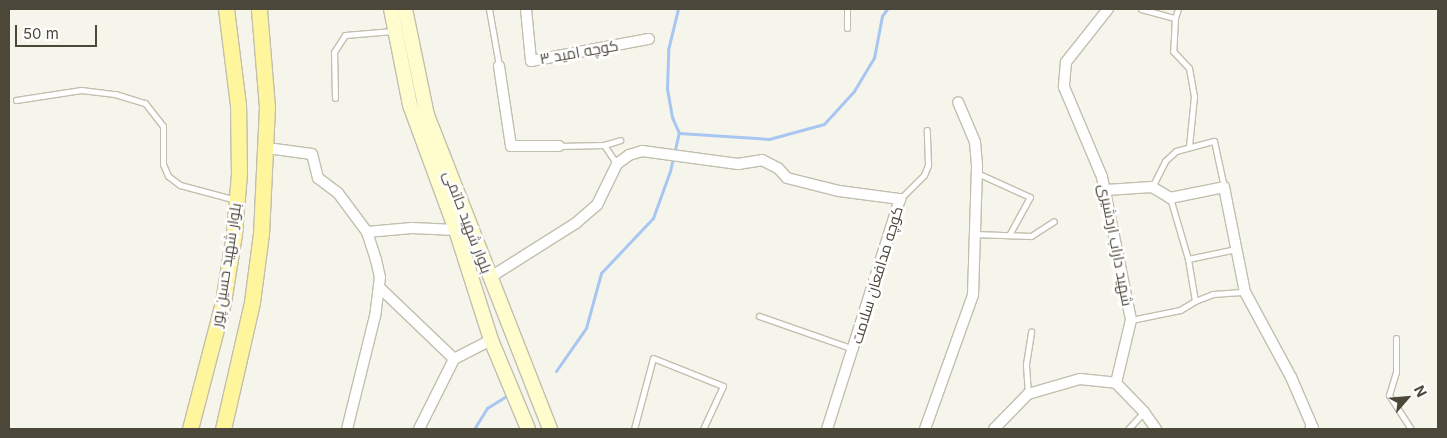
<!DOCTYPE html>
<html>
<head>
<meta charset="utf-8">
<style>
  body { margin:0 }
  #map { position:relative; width:1447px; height:438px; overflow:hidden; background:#f6f5ec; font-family:Inter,Cairo,sans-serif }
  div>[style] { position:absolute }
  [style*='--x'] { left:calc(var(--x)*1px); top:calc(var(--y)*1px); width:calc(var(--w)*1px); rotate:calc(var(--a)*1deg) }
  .stream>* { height:3px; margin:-1.5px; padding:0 1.5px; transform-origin:1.5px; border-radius:1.5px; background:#a8c6f2 }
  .roads { filter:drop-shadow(1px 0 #c2bfae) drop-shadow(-1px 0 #c2bfae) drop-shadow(0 1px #c2bfae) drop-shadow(0 -1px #c2bfae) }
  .lane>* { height:5px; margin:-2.5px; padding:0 2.5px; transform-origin:2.5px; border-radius:2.5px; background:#fff }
  .street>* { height:10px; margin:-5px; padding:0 5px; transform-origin:5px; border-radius:5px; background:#fff }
  .secondary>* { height:14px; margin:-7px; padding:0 7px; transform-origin:7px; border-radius:7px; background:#fffccd }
  .primary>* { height:15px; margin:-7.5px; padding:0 7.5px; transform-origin:7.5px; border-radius:7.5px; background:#fff59c }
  span { translate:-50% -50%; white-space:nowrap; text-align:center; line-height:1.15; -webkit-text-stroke:5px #fff; paint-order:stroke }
  .street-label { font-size:15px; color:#4b4739 }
  .frame { position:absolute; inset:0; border:10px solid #4b4739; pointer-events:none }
  .north { position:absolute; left:1382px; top:373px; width:50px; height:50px; -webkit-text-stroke:4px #fff; paint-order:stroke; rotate:63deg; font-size:14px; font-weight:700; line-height:20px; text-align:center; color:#4b4739 }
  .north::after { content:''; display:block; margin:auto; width:18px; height:22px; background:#4b4739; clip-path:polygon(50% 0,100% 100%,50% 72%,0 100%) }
  .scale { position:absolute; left:15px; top:25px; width:82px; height:22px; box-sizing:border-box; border:2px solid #4b4739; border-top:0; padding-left:6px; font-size:15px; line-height:18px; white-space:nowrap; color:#4b4739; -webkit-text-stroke:4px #fff; paint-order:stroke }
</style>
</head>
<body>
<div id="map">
  <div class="stream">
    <i style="--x:679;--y:133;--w:90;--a:3.8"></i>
    <i style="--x:769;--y:139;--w:57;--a:-15.3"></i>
    <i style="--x:824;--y:124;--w:45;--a:-47.7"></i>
    <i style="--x:854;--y:91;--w:39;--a:-59"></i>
    <i style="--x:874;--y:58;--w:43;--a:-79.2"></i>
    <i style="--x:882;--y:16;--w:9;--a:-54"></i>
    <i style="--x:556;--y:371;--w:52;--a:-55.1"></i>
    <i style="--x:586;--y:328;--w:57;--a:-74.7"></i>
    <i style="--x:601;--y:273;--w:76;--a:-46.6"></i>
    <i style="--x:653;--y:218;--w:50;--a:-70.1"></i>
    <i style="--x:670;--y:171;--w:39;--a:-77"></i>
    <i style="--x:679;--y:133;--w:17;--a:-114"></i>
    <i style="--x:672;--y:117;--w:29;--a:-100"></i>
    <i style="--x:667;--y:88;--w:38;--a:-88"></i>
    <i style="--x:668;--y:50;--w:42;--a:-76.3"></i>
    <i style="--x:474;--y:429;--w:25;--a:-58"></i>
    <i style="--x:487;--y:408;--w:26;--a:-32"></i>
  </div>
  <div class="roads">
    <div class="lane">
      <i style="--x:489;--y:9;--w:58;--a:80"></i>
      <i style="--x:1141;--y:9;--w:35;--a:15"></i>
      <i style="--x:1175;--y:18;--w:9;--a:-72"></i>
      <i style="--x:1175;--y:18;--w:33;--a:93"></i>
      <i style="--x:1173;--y:51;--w:23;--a:47"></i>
      <i style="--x:1189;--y:68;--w:28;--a:80"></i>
      <i style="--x:1194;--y:96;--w:50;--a:95.7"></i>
      <i style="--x:847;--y:28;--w:19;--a:-90"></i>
      <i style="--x:335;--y:98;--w:46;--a:-91.2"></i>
      <i style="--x:334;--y:52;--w:20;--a:-57"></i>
      <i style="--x:345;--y:35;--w:48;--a:-4.8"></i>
      <i style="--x:16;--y:100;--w:66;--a:-8.7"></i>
      <i style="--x:81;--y:90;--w:34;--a:7"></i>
      <i style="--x:115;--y:94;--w:31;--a:17"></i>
      <i style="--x:145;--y:103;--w:29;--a:52"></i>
      <i style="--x:163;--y:126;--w:38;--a:90"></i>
      <i style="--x:163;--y:164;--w:13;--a:67"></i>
      <i style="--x:168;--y:176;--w:15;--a:37"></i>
      <i style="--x:180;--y:185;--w:58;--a:15"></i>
      <i style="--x:604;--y:145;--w:23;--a:56"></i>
      <i style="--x:559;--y:146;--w:45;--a:-1.3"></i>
      <i style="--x:604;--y:145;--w:17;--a:-17"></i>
      <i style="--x:977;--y:173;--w:58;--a:24.4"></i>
      <i style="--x:1030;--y:197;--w:43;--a:118.9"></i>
      <i style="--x:1152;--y:187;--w:29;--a:-63"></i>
      <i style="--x:1165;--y:161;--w:15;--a:-42"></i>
      <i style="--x:1176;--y:151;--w:39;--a:-15"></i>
      <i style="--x:1214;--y:141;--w:47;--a:77.7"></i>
      <i style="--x:900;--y:199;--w:34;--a:-45"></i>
      <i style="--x:924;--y:175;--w:11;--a:-68"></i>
      <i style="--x:928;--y:165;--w:35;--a:-92"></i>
      <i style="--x:974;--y:234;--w:57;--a:2"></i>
      <i style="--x:1031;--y:236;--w:27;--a:-33"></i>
      <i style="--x:1188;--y:259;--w:49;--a:-11.8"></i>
      <i style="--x:1195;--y:301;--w:19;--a:-21"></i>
      <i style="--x:1213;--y:294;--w:32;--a:-4"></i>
      <i style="--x:759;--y:316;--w:101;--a:19.2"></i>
      <i style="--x:1131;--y:320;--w:50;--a:-11.5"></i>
      <i style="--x:1180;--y:310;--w:17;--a:-31"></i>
      <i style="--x:1195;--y:301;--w:43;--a:-99.5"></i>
      <i style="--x:1188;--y:259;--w:64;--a:-106.4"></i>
      <i style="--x:1396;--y:338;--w:34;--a:90"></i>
      <i style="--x:1396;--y:372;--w:24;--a:107"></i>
      <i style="--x:1389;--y:395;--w:40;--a:57.1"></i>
      <i style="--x:1028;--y:394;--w:30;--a:-94"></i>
      <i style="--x:1026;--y:364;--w:33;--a:-81"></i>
      <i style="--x:634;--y:429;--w:73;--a:-75"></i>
      <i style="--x:653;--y:358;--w:75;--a:21.8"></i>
      <i style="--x:723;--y:386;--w:47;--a:114.9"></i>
      <i style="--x:1128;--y:429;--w:23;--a:-47"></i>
    </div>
    <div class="street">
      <i style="--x:526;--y:9;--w:52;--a:84.5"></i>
      <i style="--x:531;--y:61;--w:120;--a:-10.6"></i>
      <i style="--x:1108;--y:9;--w:68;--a:128.4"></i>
      <i style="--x:1066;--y:62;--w:25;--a:95"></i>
      <i style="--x:1064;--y:87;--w:98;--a:67.1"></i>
      <i style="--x:1102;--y:177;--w:146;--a:78.5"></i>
      <i style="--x:1131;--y:320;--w:65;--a:103.4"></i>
      <i style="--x:499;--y:66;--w:81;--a:81.5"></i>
      <i style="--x:511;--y:146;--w:48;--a:0"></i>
      <i style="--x:267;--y:148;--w:45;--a:7.6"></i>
      <i style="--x:312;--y:154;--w:25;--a:76"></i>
      <i style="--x:318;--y:178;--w:25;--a:37"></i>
      <i style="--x:338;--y:193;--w:49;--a:53.4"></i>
      <i style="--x:367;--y:232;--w:29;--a:72"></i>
      <i style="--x:376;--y:260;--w:17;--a:77"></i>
      <i style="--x:380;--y:277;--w:39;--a:97"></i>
      <i style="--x:375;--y:316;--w:116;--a:103.9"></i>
      <i style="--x:1106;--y:190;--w:46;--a:-3.7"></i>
      <i style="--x:1152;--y:187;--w:21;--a:31"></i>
      <i style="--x:1170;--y:198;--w:55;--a:-11.5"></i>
      <i style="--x:1224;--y:187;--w:107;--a:78.7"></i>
      <i style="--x:1245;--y:292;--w:97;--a:61.6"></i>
      <i style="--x:1291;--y:377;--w:56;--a:66.7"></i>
      <i style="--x:1313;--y:428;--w:3;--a:162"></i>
      <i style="--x:367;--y:232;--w:45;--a:-5.1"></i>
      <i style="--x:412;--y:228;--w:44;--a:2.6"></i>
      <i style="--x:489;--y:278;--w:103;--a:-32.3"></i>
      <i style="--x:576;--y:223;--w:28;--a:-41"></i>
      <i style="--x:597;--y:205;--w:46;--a:-64"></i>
      <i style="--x:617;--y:164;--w:15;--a:-37"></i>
      <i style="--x:629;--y:155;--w:14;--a:-17"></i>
      <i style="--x:642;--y:151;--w:97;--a:7.7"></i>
      <i style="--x:738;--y:164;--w:24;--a:-9"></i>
      <i style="--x:762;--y:160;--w:18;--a:27"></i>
      <i style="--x:778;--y:168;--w:13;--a:48"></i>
      <i style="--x:787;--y:178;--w:54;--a:14"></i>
      <i style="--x:839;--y:191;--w:62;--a:7.5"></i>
      <i style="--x:900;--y:199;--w:241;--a:107.6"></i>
      <i style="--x:379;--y:287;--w:104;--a:43.8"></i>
      <i style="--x:419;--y:429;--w:78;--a:-63.4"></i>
      <i style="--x:454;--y:359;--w:42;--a:-27.2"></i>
      <i style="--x:925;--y:429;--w:142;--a:-70.3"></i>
      <i style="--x:973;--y:295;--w:130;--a:-88.2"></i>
      <i style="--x:977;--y:165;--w:23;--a:-95"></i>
      <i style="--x:975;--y:142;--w:43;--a:-113"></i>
      <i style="--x:994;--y:429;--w:49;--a:-45.8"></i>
      <i style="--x:1028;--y:394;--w:54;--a:-16.1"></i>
      <i style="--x:1080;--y:379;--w:36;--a:6"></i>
      <i style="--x:1116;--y:383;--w:40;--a:46"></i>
      <i style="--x:1144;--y:412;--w:21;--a:55"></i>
    </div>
    <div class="secondary">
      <i style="--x:391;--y:9;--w:98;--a:78.8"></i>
      <i style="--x:410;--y:105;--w:133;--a:69.8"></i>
      <i style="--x:456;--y:230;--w:115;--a:72.3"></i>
      <i style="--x:491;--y:340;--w:96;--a:67.4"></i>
      <i style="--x:405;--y:9;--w:108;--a:78.3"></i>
      <i style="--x:427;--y:115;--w:337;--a:68.6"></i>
    </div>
    <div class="primary">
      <i style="--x:190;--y:429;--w:131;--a:-75.4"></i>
      <i style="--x:223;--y:302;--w:69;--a:-80.8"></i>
      <i style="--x:234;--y:234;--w:61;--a:-85.3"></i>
      <i style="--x:239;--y:173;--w:68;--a:-90.8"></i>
      <i style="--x:238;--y:105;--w:97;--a:-97.1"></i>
      <i style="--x:223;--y:429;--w:130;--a:-77.1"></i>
      <i style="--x:252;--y:302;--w:69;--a:-82.5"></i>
      <i style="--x:261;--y:234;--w:127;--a:-87.3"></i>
      <i style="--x:267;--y:107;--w:98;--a:-94.7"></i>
    </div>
  </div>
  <div class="street-label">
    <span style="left:579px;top:52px;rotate:-10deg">کوچه امید ۳</span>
    <span style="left:468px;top:222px;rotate:69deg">بلوار شهید حاتمی</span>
    <span style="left:1116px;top:245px;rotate:79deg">شهید داراب اردشیری</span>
    <span style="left:226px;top:265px;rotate:-81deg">بلوار شهيد حسین پور</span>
    <span style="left:877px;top:275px;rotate:-73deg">کوچه مدافعان سلامت</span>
  </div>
  <div class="frame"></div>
  <div class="north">N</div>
  <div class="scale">50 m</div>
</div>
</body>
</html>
